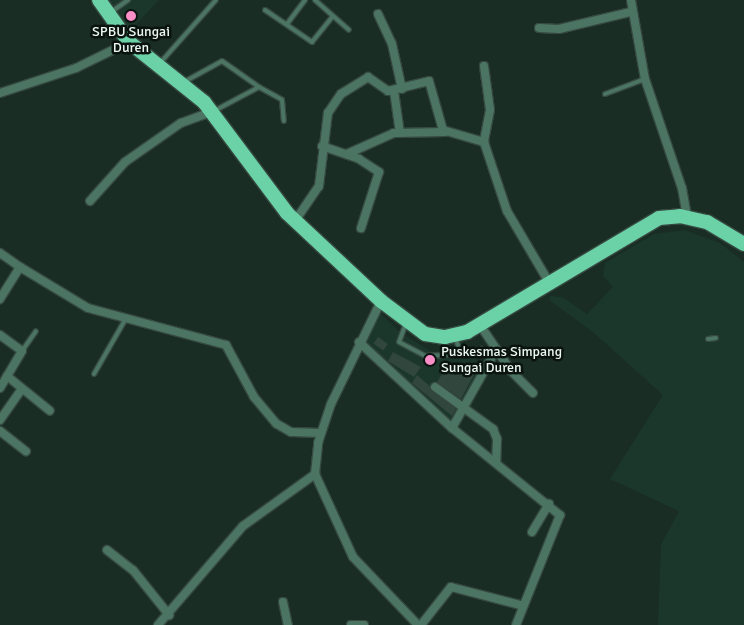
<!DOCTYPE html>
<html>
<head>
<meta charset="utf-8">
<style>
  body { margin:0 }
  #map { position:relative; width:744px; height:625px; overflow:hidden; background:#192d24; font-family:Signika,sans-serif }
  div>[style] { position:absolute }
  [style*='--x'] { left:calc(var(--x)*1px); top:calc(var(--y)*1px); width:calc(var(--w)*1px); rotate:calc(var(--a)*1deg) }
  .built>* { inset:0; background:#1b372b }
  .building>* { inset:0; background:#31463c; transform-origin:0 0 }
  .roads { filter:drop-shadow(1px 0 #364941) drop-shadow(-1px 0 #364941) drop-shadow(0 1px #364941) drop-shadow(0 -1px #364941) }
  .service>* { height:4px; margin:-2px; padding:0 2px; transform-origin:2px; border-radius:2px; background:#4b7562 }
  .minor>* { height:8px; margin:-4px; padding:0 4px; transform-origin:4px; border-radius:4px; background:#4b7562 }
  .trunk>* { height:14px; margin:-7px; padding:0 7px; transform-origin:7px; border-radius:7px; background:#6bd2a8 }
  .dots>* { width:14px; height:14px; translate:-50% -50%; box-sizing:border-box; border:2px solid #0a130f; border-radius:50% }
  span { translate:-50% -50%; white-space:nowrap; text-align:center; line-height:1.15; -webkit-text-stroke:5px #0a130f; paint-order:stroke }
  .poi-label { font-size:14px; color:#ebf8f1 }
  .left { translate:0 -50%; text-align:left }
</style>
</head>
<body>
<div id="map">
  <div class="built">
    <i style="clip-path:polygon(106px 0,159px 0,130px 31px)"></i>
    <i style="clip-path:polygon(685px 230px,720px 243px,744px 262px,744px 625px,658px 625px,661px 545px,679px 511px,610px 479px,663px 395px,593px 332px,549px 300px,550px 296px,562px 297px,587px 314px,613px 287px,603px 276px,605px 263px,654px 234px)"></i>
    <i style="clip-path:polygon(378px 311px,401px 333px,432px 352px,467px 349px,483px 368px,452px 425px,368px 345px,365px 340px)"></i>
  </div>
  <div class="building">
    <i style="left:378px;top:337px;width:12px;height:8px;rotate:35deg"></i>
    <i style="clip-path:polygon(481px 345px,490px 350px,484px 359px,477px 356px)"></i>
    <i style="clip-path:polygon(393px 352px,421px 367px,414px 377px,388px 361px)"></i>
    <i style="clip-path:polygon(449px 363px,461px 371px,472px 365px,477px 369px,461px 399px,437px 382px)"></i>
    <i style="clip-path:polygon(417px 375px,456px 409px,452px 416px,412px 383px)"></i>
  </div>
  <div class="roads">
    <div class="service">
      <i style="--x:315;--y:0;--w:45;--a:41.4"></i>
      <i style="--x:265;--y:10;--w:57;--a:34.2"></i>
      <i style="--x:312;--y:42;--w:33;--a:-51"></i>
      <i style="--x:111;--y:12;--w:21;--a:-35"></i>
      <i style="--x:287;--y:24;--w:30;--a:-53"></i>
      <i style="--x:160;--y:63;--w:84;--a:-48.4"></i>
      <i style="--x:184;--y:82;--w:43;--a:-28.9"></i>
      <i style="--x:222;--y:61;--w:45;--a:35.1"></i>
      <i style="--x:259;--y:87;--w:51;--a:151.9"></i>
      <i style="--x:259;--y:87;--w:26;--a:29"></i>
      <i style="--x:282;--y:100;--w:21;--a:85"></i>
      <i style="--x:605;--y:94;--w:43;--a:-20.6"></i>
      <i style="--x:406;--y:323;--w:20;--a:110"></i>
      <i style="--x:399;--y:342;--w:30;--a:28"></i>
      <i style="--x:425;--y:356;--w:35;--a:-3"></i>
      <i style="--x:460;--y:354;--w:16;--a:-104"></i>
      <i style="--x:708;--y:339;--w:8;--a:-7"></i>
      <i style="--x:22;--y:351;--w:24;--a:-55"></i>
      <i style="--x:94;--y:374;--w:62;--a:-60.1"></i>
    </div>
    <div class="minor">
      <i style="--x:631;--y:0;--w:80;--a:80"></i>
      <i style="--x:645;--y:79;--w:115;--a:71.3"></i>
      <i style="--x:682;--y:188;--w:29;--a:80"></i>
      <i style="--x:378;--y:14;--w:33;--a:65"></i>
      <i style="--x:392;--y:44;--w:46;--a:77.5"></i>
      <i style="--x:539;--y:28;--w:20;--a:3"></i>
      <i style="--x:559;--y:29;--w:74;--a:-13.3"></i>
      <i style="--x:484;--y:66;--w:44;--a:82.2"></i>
      <i style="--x:490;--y:110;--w:33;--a:101"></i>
      <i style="--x:394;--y:91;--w:42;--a:81.9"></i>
      <i style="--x:0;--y:93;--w:80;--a:-18.2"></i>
      <i style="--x:76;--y:68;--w:59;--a:-26.1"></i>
      <i style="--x:322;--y:146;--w:39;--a:19"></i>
      <i style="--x:359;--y:159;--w:24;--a:33"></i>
      <i style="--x:379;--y:172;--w:59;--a:107.8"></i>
      <i style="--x:347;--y:154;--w:51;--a:-24.1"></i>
      <i style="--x:394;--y:133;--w:51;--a:-1.1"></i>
      <i style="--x:90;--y:201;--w:52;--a:-48.1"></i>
      <i style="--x:125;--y:162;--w:68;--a:-34.9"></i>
      <i style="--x:181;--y:123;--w:32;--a:-20"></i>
      <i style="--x:295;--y:221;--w:42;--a:-55.6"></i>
      <i style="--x:319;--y:186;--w:74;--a:-83"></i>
      <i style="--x:328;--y:113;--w:23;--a:-56"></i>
      <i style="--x:341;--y:94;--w:32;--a:-32"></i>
      <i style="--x:368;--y:77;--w:24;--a:35"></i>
      <i style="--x:388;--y:91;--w:42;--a:-13.7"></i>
      <i style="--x:429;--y:81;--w:51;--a:74.1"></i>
      <i style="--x:443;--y:130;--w:43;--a:16.3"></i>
      <i style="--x:484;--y:142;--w:73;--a:71.6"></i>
      <i style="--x:507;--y:211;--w:85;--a:59.5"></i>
      <i style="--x:0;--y:253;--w:24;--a:35"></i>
      <i style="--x:20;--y:267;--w:38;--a:122"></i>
      <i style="--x:20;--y:267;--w:79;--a:31.1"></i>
      <i style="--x:88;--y:308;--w:143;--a:15"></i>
      <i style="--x:226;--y:345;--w:59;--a:61.7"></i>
      <i style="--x:254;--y:397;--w:35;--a:50"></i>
      <i style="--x:277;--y:424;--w:16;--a:30"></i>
      <i style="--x:291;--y:432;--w:30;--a:2"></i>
      <i style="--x:480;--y:325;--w:55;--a:56"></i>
      <i style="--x:511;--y:371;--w:31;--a:45"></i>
      <i style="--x:0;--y:335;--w:27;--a:36"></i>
      <i style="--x:22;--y:351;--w:43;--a:120.7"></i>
      <i style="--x:359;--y:342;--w:127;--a:42.8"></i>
      <i style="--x:452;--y:428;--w:139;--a:38.9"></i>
      <i style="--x:560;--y:515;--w:118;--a:111.8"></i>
      <i style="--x:7;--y:376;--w:55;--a:39.1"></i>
      <i style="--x:435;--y:387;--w:72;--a:35.9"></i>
      <i style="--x:493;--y:429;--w:11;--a:68"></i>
      <i style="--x:497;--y:439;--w:24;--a:92"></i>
      <i style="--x:0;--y:420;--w:37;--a:-55"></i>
      <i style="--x:452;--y:428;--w:90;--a:-60.6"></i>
      <i style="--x:0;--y:431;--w:33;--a:38"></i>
      <i style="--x:315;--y:474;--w:91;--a:65.4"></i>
      <i style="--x:353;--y:557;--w:94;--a:46.3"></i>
      <i style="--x:532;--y:532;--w:33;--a:-59"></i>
      <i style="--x:107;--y:550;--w:33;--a:38"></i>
      <i style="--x:133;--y:570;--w:58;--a:51.3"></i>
      <i style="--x:283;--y:602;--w:24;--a:78"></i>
      <i style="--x:158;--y:625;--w:130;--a:-49.4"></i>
      <i style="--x:243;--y:526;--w:89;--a:-35.8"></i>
      <i style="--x:315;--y:474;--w:31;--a:-84"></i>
      <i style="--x:318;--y:443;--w:41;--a:-71.6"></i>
      <i style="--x:331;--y:404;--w:114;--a:-64.1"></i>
      <i style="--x:351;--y:625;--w:13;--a:0"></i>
      <i style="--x:421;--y:625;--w:48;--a:-51.7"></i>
      <i style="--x:451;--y:587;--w:71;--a:14.6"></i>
    </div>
    <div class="trunk">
      <i style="--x:99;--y:0;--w:52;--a:54.5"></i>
      <i style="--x:129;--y:42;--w:96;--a:38.7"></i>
      <i style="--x:204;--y:102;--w:139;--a:53.2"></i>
      <i style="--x:287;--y:213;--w:129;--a:43.1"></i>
      <i style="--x:381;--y:301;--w:55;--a:36.9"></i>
      <i style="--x:425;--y:334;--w:20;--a:9"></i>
      <i style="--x:445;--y:337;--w:23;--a:-13"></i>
      <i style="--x:467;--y:332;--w:223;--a:-30.7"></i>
      <i style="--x:659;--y:218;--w:21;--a:-5"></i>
      <i style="--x:680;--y:216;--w:28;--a:13"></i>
      <i style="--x:707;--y:222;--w:43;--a:30.7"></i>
    </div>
  </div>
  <div class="dots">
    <i style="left:131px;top:16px;background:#fa8fc8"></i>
    <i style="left:430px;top:360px;background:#fa8fc8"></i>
  </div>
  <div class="poi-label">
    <span style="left:131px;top:40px">SPBU Sungai<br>Duren</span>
    <span class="left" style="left:441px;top:360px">Puskesmas Simpang<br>Sungai Duren</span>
  </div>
</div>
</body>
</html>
